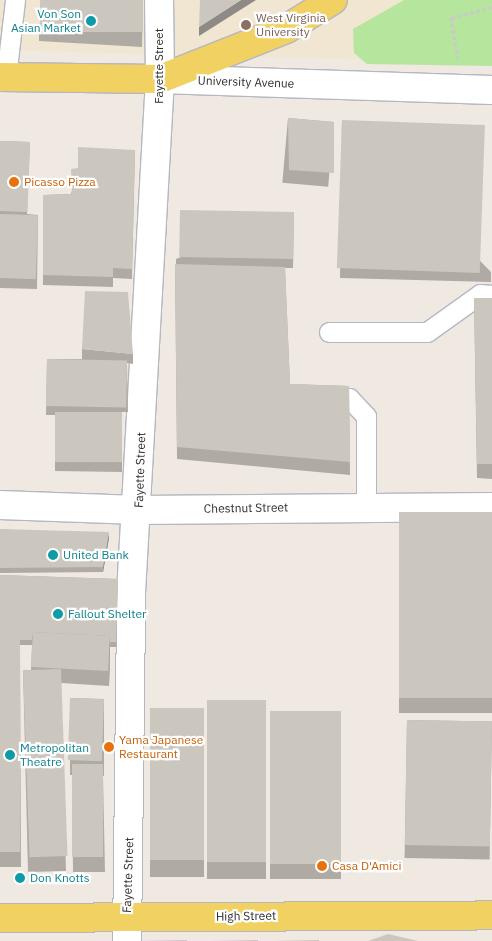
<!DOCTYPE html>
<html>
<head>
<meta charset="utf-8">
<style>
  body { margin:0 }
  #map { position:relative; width:492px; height:941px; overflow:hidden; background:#efe9e1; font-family:"IBM Plex Sans",sans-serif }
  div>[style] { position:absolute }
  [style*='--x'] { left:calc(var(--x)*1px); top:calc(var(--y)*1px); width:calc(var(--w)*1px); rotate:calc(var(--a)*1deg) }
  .education>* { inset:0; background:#f0e6d1 }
  .green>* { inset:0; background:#b6e59e }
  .path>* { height:3px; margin-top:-1.5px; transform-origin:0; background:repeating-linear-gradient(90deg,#c9c9c9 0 4px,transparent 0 6.5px) }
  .roads { filter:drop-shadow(1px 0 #b4b7c1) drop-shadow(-1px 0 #b4b7c1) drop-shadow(0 1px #b4b7c1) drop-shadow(0 -1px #b4b7c1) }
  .service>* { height:19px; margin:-9.5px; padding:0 9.5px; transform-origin:9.5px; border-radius:9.5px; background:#fff }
  .minor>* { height:28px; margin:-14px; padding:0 14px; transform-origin:14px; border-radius:14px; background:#fff }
  .tertiary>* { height:28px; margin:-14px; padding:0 14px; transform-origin:14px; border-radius:14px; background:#fff }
  .primary>* { height:28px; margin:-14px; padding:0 14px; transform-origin:14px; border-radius:14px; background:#f2d163 }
  .wall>* { inset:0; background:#afaba4; transform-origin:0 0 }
  .shaded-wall>* { inset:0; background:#8e8b86 }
  .building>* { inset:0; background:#cbc7bf; transform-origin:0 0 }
  .dots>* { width:14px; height:14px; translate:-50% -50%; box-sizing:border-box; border:2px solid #fff; border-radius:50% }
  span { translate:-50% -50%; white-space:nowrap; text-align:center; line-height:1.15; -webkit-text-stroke:4.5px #fff; paint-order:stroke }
  .culture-label { font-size:12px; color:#0d838f }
  .right { translate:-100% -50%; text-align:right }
  .left { translate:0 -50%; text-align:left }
  .education-label { font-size:12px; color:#785e54 }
  .street-label { font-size:12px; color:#2e2e2e }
  .food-label { font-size:12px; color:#c56008 }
</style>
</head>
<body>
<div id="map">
  <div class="education">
    <i style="clip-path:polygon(0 0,492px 0,492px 63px,0 50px)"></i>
  </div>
  <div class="green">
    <i style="clip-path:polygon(404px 0,492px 0,492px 66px,367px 64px,354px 53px,353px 29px)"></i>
  </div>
  <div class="path">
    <i style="--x:458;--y:59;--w:42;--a:-99.7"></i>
    <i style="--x:451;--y:18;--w:42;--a:-15"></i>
  </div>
  <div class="roads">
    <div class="service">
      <i style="--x:6;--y:77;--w:78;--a:-83.3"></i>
      <i style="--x:329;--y:332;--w:98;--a:0"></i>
      <i style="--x:427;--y:332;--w:65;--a:-35.6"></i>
      <i style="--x:480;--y:294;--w:12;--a:5"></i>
      <i style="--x:325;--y:398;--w:24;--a:0"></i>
      <i style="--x:349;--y:398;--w:25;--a:47"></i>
      <i style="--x:366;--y:416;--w:91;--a:90"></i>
    </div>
    <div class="minor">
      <i style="--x:0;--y:505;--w:138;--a:2.1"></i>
      <i style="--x:138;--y:510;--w:354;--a:-0.5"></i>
      <i style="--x:127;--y:941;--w:348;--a:-89.3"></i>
      <i style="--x:131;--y:593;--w:515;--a:-86.77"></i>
      <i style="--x:160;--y:79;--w:79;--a:-90.7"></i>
    </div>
    <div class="tertiary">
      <i style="--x:160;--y:79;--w:332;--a:1.9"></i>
    </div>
    <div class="primary">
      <i style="--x:0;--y:77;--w:160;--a:0.7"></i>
      <i style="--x:160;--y:79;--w:136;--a:-21.6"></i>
      <i style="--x:286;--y:29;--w:55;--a:-31.7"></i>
      <i style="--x:0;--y:918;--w:492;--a:-0.3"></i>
    </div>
  </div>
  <div class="wall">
    <i style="clip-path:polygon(143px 0,142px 47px,39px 41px,39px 32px)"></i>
    <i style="left:288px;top:118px;width:46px;height:65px;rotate:5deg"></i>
    <i style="clip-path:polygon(342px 120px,491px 272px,491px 282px,340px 278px)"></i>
    <i style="clip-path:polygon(0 141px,30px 142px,27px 214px,38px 215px,37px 289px,0 288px)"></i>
    <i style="clip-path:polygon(135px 150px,132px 279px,113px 278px,113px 287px,43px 285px,43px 195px,71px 194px,78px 168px)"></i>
    <i style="clip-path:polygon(294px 212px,293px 268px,285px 268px,290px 384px,349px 386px,350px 475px,177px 459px,175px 264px,176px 264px,176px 259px)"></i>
    <i style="clip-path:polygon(474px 298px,492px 298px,492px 479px,477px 478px)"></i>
    <i style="clip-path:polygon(82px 349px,133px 354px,133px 364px,127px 363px,128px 412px,122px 412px,122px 472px,55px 471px,55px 415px,46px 415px,47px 359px,82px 359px)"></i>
    <i style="left:399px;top:512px;width:93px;height:201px"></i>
    <i style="clip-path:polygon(0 529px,109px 538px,103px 572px,0 573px)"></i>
    <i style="clip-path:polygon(0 575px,118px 579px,116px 647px,110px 647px,109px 686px,61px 683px,66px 871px,28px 872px,23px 670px,31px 670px,32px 645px,20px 645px,21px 867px,0 867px)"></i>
    <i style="clip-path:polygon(70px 698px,104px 699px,104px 776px,103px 776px,105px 872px,73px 872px,72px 775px,70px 775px)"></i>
    <i style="left:207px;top:700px;width:59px;height:179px"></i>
    <i style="left:150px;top:708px;width:54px;height:169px"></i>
    <i style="left:270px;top:711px;width:71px;height:168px"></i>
    <i style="left:407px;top:720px;width:85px;height:138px;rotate:1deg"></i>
  </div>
  <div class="shaded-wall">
    <i style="clip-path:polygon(241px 0,256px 0,199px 36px,199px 27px)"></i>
    <i style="clip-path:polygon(109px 532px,109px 538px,103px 572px,103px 567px)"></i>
    <i style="clip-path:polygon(110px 636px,110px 651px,109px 686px,109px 671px)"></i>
  </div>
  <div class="building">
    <i style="left:40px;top:0;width:103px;height:32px"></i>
    <i style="clip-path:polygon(200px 0,241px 0,199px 27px)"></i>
    <i style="clip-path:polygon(288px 118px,334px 122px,334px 173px,289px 170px)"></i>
    <i style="left:342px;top:120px;width:143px;height:148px;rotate:2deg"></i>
    <i style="left:0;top:141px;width:30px;height:70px;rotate:2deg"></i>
    <i style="clip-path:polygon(78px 147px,135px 150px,132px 269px,113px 268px,113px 277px,43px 275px,43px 195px,72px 194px,71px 169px,78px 168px)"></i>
    <i style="left:294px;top:212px;width:47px;height:114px;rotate:91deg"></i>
    <i style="left:0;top:214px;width:38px;height:64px;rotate:2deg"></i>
    <i style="clip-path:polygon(175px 264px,285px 267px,290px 384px,349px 386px,350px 462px,177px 447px)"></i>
    <i style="clip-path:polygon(85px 291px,128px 292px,133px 354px,82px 349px)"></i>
    <i style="clip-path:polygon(474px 298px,492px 298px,492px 464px,477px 464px)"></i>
    <i style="left:47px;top:359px;width:80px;height:47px;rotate:1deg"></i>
    <i style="left:55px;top:412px;width:67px;height:50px"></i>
    <i style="left:399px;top:512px;width:93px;height:186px"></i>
    <i style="clip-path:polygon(0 529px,109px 532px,103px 567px,0 568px)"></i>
    <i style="clip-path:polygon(0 575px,118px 579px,116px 642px,110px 642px,110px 636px,33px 632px,32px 640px,20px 640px,20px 629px,0 629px)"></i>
    <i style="left:0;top:629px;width:20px;height:223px"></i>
    <i style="left:33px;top:632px;width:77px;height:35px;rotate:3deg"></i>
    <i style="left:61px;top:669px;width:187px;height:38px;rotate:88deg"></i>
    <i style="left:70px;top:698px;width:34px;height:62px;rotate:2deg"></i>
    <i style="left:207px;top:700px;width:59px;height:162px"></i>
    <i style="left:150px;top:708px;width:54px;height:152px"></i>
    <i style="left:270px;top:711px;width:71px;height:153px"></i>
    <i style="left:407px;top:720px;width:85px;height:125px;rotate:1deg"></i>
    <i style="left:72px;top:764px;width:31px;height:93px"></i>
    <i style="clip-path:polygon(388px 934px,418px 941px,368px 941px)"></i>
    <i style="clip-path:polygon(187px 940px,187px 941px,139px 941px)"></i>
    <i style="clip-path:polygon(258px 940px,258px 941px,212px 941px)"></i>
    <i style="clip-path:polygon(319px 940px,319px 941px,273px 941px)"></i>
  </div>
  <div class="dots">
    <i style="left:91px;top:21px;background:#0f9aa8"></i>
    <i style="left:246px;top:25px;background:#8d6e63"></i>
    <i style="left:14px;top:182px;background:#e8710a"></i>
    <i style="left:53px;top:555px;background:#0f9aa8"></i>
    <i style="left:58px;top:614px;background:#0f9aa8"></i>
    <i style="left:109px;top:747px;background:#e8710a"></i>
    <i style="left:10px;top:755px;background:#0f9aa8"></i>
    <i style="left:322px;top:866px;background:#e8710a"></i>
    <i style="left:20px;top:878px;background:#0f9aa8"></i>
  </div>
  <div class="culture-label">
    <span class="right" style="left:81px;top:21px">Von Son<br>Asian Market</span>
    <span class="left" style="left:63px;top:555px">United Bank</span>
    <span class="left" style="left:68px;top:614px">Fallout Shelter</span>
    <span class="left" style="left:20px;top:755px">Metropolitan<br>Theatre</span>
    <span class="left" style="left:30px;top:878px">Don Knotts</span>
  </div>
  <div class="education-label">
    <span class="left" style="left:256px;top:25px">West Virginia<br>University</span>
  </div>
  <div class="street-label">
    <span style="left:159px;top:66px;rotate:-90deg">Fayette Street</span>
    <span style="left:246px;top:82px;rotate:2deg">University Avenue</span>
    <span style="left:140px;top:470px;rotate:-88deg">Fayette Street</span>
    <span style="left:246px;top:508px;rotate:-1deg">Chestnut Street</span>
    <span style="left:128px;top:875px;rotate:-88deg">Fayette Street</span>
    <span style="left:246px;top:916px;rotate:-1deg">High Street</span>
  </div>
  <div class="food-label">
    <span class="left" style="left:24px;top:182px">Picasso Pizza</span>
    <span class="left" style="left:119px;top:747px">Yama Japanese<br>Restaurant</span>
    <span class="left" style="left:332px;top:866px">Casa D'Amici</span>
  </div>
</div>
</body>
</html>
